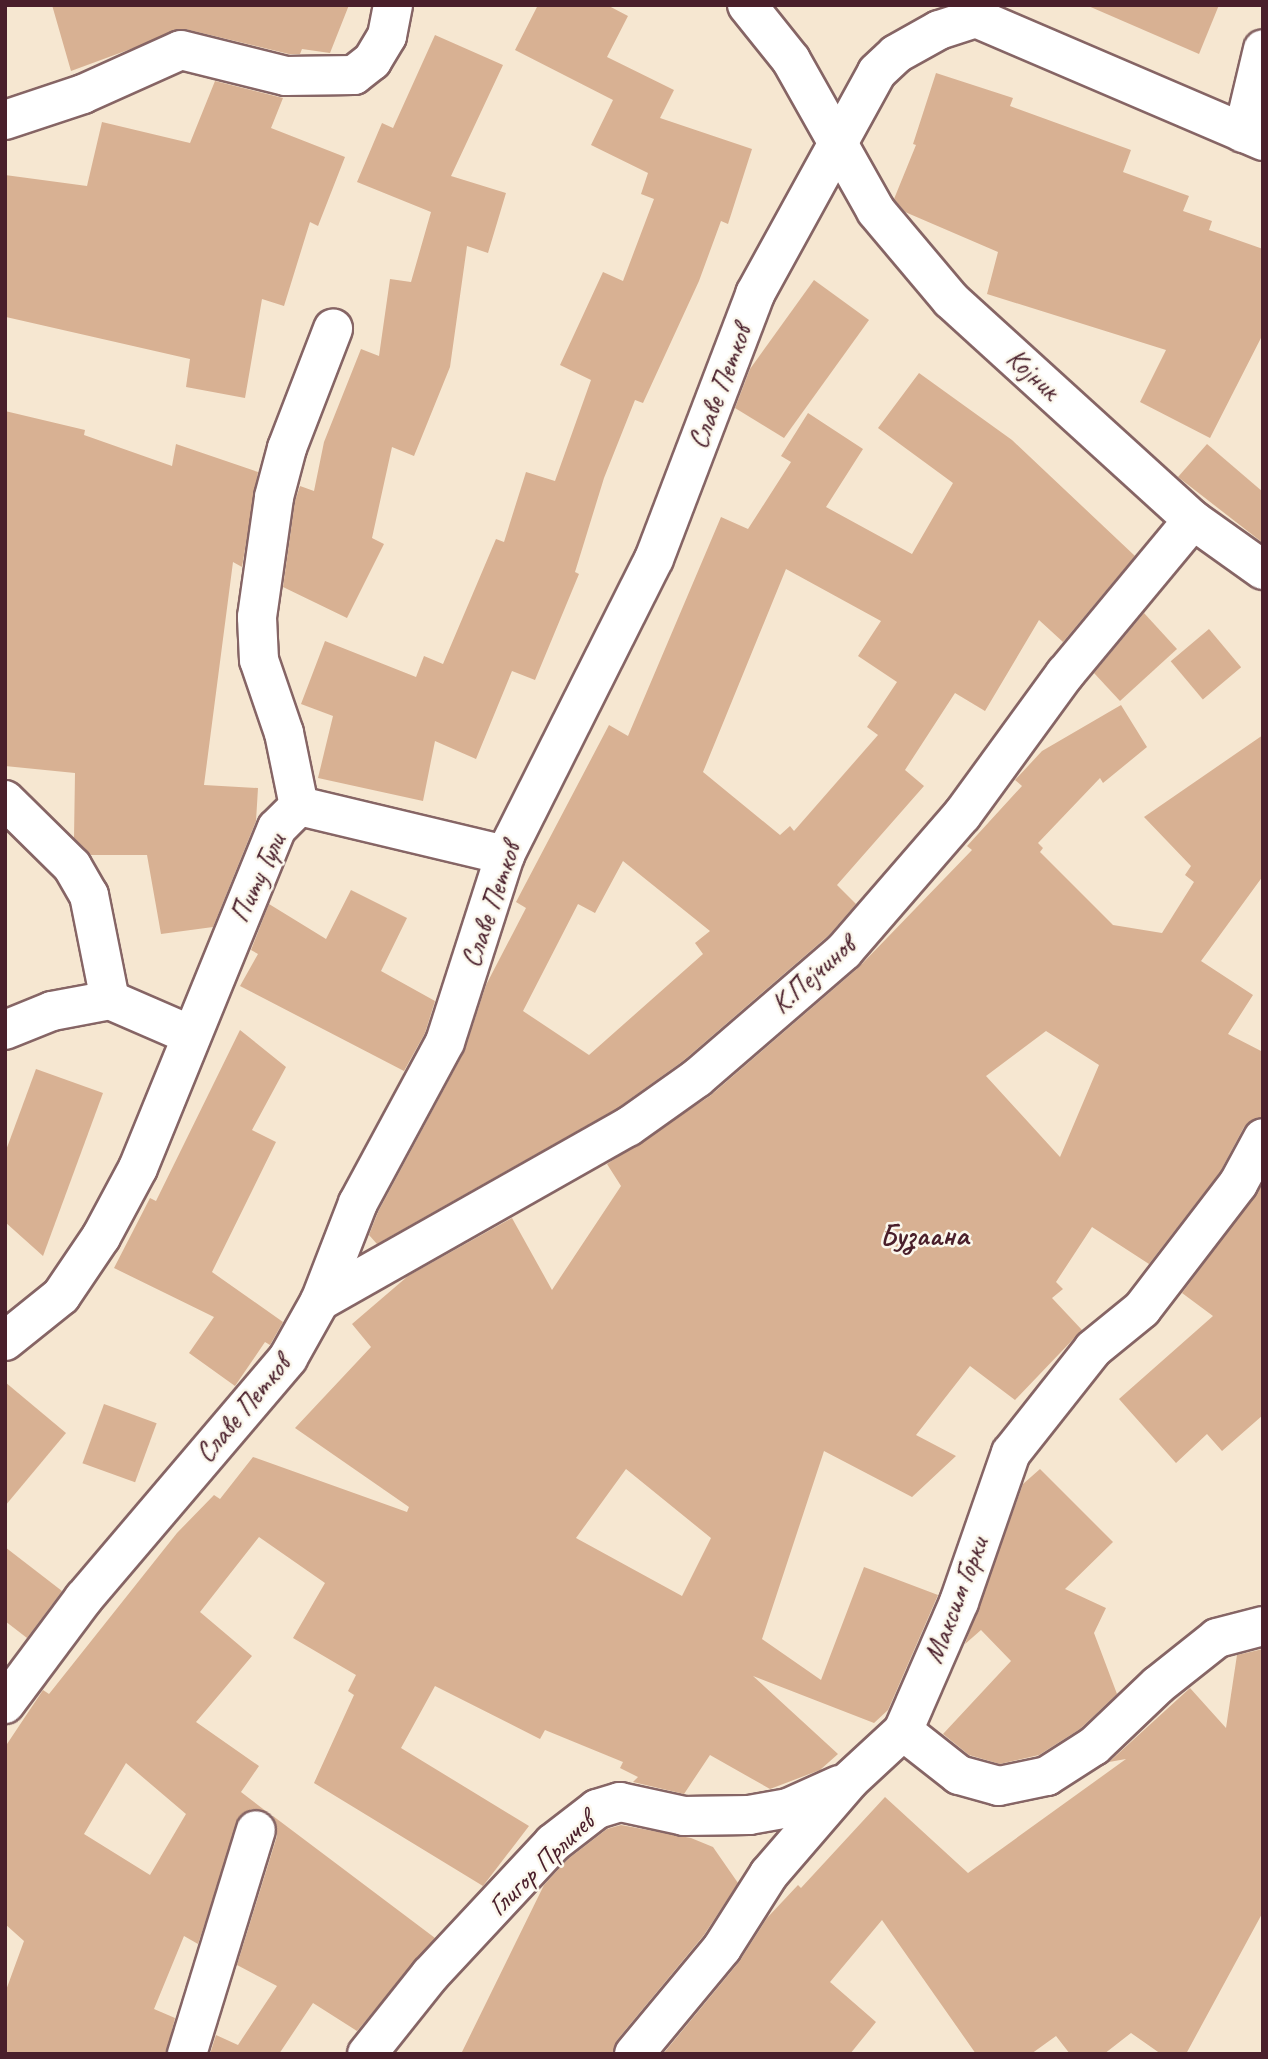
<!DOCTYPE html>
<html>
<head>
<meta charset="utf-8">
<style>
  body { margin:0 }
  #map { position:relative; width:1268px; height:2059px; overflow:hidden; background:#f6e7d1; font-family:Caveat,sans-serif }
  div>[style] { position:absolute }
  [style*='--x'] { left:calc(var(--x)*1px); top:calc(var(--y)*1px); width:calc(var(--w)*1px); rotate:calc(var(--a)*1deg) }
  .building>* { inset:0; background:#d8b193; transform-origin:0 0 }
  .roads { filter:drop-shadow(2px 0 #866565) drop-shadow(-2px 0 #866565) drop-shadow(0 2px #866565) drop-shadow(0 -2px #866565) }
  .minor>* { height:38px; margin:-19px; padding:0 19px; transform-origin:19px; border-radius:19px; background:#fff }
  span { translate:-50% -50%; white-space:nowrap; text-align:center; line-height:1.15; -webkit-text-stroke:5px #fbf7ec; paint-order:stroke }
  .street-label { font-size:28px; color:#4a1f2b }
  .neighbourhood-label { font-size:30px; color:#4a1f2b; font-weight:700 }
  .frame { position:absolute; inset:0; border:7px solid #4a1f2b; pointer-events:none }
</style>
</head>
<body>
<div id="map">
  <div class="building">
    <i style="clip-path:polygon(52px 5px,349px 5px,330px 53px,302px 49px,300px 54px,289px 54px,185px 29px,71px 71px)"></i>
    <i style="clip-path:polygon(538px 5px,607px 5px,628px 16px,607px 57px,674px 90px,660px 118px,752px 149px,728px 224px,721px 221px,699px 281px,643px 403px,635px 400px,604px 478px,575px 572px,579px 574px,535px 680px,512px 671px,476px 759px,435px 741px,423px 801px,318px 778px,333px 716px,301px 704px,325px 641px,416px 677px,424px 656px,443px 664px,496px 539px,504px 542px,526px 472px,555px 481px,591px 380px,560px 365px,603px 272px,623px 281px,654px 199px,641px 194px,648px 173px,591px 145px,613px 100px,515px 50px)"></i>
    <i style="clip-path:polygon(1086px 5px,1219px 5px,1199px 54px)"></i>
    <i style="clip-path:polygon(435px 35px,503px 65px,451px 176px,506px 193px,488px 253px,467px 246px,450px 367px,414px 456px,392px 447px,372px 538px,384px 544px,347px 618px,283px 587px,295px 501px,300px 486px,314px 491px,324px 442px,361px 349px,379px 356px,390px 279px,411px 282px,431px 212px,357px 182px,382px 123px,393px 128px)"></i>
    <i style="clip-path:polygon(936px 73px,1013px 98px,1010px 106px,1131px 150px,1123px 172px,1189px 196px,1183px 211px,1212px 221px,1209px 230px,1263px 249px,1263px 334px,1210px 438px,1140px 402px,1166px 350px,987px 294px,998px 252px,905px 212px,894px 199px,916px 145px,913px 144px)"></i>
    <i style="clip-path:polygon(215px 81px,283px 98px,271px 128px,345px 157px,318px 226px,310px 222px,284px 306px,262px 299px,245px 398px,186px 387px,190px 359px,6px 317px,5px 175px,87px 186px,102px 122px,190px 143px)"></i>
    <i style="clip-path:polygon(814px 280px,869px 320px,784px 438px,735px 408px,750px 369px)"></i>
    <i style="clip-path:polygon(evenodd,919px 373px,1012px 440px,1135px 556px,1063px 642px,1039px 620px,985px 711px,955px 693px,905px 770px,924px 786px,837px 885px,856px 904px,829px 935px,683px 1061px,616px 1109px,377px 1244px,369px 1235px,378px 1212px,464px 1052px,486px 985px,526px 908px,516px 902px,609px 725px,628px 736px,721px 517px,748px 529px,791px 462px,781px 456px,808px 413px,863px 449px,826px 507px,912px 554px,953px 483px,878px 428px,919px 373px,786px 569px,881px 621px,858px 656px,897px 682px,867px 727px,878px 735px,794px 831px,790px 826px,780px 835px,703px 772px,786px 569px,919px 373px,623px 861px,710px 931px,695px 943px,703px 954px,589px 1055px,523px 1011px,578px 904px,595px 913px,623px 861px)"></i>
    <i style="clip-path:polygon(5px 411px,85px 430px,84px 435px,172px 466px,176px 444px,258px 472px,242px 567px,233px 562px,204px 785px,258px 788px,256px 821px,213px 927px,161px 934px,147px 855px,91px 855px,74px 838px,75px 773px,5px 766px)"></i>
    <i style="clip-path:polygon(1207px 444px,1263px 492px,1263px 543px,1178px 477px)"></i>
    <i style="clip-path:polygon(1144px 613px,1177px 649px,1120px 701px,1094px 673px)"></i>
    <i style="left:1209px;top:629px;width:50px;height:50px;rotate:50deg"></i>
    <i style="clip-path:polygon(evenodd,1121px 705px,1147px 747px,1103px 783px,1100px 778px,1038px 843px,1043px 848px,1040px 852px,1113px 925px,1162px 933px,1194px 882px,1185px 875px,1191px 866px,1144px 817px,1263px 735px,1263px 876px,1201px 961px,1253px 995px,1228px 1034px,1263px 1052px,1263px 1116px,1244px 1127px,1220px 1172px,1149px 1264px,1092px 1227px,1056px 1282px,1063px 1289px,1052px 1298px,1082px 1330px,1015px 1400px,970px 1366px,916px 1435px,956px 1456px,912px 1497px,824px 1451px,762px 1639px,821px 1680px,864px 1567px,938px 1595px,888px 1710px,874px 1723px,753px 1676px,838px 1754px,820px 1770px,770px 1789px,710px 1755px,684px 1794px,633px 1782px,638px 1777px,620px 1768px,623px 1762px,545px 1730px,540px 1739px,435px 1686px,401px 1748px,529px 1826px,483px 1886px,314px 1783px,354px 1695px,348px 1691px,356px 1675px,293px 1638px,325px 1583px,259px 1537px,200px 1612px,252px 1656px,196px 1722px,259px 1766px,241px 1792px,267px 1812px,252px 1809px,241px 1815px,198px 1944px,184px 1936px,154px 2009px,175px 2018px,166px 2054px,5px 2054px,5px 1993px,24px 1941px,5px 1924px,5px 1747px,43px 1690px,49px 1694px,177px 1533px,214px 1495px,220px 1499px,253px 1457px,407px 1512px,409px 1507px,295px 1428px,371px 1347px,352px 1324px,408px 1276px,512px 1218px,552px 1290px,621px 1186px,607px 1164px,710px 1096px,858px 968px,972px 850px,967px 846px,1022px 786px,1015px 780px,1042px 751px,1121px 705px,1046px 1031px,1099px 1065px,1060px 1157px,986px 1076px,1046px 1031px,1121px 705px,626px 1469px,711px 1538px,682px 1596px,576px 1538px,626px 1469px,1121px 705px,126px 1763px,186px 1814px,150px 1875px,84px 1834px,126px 1763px)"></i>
    <i style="clip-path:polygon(351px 890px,407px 918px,381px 971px,435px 1001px,425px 1033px,404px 1071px,240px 986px,258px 954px,251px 950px,269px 904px,326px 939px)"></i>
    <i style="clip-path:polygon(240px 1030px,286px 1067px,252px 1130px,276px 1142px,212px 1272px,283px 1322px,270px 1345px,265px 1342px,235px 1386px,189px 1353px,214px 1317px,114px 1268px,150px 1198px,156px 1201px)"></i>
    <i style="clip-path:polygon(36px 1069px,103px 1093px,43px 1256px,5px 1222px,5px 1153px)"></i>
    <i style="clip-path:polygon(1263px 1184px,1263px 1415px,1222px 1451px,1207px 1434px,1176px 1463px,1119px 1399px,1213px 1316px,1182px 1293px)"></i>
    <i style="clip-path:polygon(5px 1382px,66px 1433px,5px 1506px)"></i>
    <i style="left:104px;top:1404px;width:56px;height:63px;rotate:20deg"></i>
    <i style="clip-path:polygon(1040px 1469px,1113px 1542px,1065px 1589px,1106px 1608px,1094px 1633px,1117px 1694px,1080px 1729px,1039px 1755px,1000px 1764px,969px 1755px,943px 1734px,1011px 1661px,981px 1630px,965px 1644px,1023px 1484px)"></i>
    <i style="clip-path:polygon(5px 1547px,62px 1591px,27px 1638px,5px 1621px)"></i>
    <i style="clip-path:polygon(1263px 1649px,1263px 1912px,1186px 2054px,1161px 2054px,1131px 2033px,1104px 2054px,1070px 2054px,1056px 2036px,1031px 2054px,976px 2054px,882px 1920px,830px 1982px,876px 2022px,850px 2054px,663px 2054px,739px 1962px,767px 1918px,798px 1885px,801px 1888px,885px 1797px,968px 1873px,1126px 1759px,1109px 1762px,1190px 1688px,1226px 1728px,1237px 1655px)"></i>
    <i style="clip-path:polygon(273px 1816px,435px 1938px,357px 2031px,313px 2003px,279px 2054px,210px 2054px,216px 2035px,238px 2045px,277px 1986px,237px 1965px,277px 1836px)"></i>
    <i style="clip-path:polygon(621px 1825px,691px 1838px,713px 1847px,738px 1883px,704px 1935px,617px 2040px,613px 2054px,461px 2054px,544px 1885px,568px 1859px,607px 1829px)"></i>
  </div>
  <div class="roads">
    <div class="minor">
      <i style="--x:747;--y:5;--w:70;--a:51.3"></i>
      <i style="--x:791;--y:60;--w:173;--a:60.6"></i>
      <i style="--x:876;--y:211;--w:116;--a:49.9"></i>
      <i style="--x:951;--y:300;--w:327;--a:42.3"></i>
      <i style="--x:1193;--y:520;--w:86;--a:35.5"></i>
      <i style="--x:5;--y:120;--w:82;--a:-18.4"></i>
      <i style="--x:83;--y:94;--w:107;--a:-24.2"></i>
      <i style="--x:181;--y:50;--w:108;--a:13.9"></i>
      <i style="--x:286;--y:76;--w:68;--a:-0.8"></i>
      <i style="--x:354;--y:75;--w:23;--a:-38"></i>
      <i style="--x:372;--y:61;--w:29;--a:-59"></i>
      <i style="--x:387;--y:36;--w:32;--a:-79"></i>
      <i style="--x:1243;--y:133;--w:86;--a:-76.6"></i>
      <i style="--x:5;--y:800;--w:94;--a:44.6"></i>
      <i style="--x:72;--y:866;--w:34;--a:60"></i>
      <i style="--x:89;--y:895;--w:107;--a:78.7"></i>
      <i style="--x:110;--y:1000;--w:88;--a:23.4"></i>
      <i style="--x:299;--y:806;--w:212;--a:13.4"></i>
      <i style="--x:5;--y:1030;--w:51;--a:-22"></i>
      <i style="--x:52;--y:1011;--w:59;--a:-10.7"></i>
      <i style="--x:320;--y:1301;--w:354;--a:-29.5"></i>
      <i style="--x:628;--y:1127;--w:85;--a:-35.4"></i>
      <i style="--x:697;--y:1078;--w:194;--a:-40.8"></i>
      <i style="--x:844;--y:951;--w:180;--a:-49.1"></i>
      <i style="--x:962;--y:815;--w:175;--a:-53.9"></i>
      <i style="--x:1065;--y:674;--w:200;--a:-50.3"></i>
      <i style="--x:5;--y:1341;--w:72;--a:-38.8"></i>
      <i style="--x:61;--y:1296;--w:71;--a:-55.9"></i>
      <i style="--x:101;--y:1237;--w:78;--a:-61.8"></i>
      <i style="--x:138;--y:1168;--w:367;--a:-67.8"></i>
      <i style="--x:277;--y:828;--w:31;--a:-45"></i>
      <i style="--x:299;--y:806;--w:75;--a:-101.6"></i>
      <i style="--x:284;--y:733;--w:77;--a:-108.9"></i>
      <i style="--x:259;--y:660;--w:43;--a:-92.7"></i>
      <i style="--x:257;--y:617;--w:121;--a:-81.9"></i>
      <i style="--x:274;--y:497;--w:51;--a:-75.1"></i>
      <i style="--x:287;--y:448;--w:128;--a:-68.9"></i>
      <i style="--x:5;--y:1704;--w:132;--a:-53.3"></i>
      <i style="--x:84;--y:1598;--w:315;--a:-49.6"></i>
      <i style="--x:288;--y:1358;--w:65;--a:-60.7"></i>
      <i style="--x:320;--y:1301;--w:105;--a:-68.8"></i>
      <i style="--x:358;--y:1203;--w:183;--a:-61.6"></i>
      <i style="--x:445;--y:1042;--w:196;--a:-72.2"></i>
      <i style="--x:505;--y:855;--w:331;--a:-63.3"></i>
      <i style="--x:654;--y:559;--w:284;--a:-69.1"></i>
      <i style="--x:755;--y:294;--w:253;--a:-61.2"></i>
      <i style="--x:877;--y:72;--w:26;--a:-43"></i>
      <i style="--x:896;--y:54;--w:49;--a:-29.2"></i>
      <i style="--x:939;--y:30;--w:39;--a:-18"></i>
      <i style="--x:976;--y:18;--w:312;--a:23.2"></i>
      <i style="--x:903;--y:1731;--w:71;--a:38.2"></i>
      <i style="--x:959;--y:1775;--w:41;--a:15.4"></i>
      <i style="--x:999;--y:1786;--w:49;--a:-11.8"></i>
      <i style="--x:1047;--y:1776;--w:56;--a:-32.6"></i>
      <i style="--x:1094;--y:1746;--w:88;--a:-43.6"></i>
      <i style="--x:1158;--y:1685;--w:75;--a:-38.5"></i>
      <i style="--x:1217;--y:1638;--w:48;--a:-14.6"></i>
      <i style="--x:187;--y:2054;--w:234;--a:-72.9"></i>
      <i style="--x:367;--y:2054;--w:101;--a:-51.4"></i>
      <i style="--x:430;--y:1975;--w:180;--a:-47"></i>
      <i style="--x:553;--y:1843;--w:56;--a:-37.7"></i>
      <i style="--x:597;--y:1809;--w:24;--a:-17"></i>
      <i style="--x:620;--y:1802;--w:66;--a:12.3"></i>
      <i style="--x:684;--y:1816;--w:65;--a:-0.9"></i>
      <i style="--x:749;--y:1815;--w:40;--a:-10"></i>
      <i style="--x:788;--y:1808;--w:56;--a:-24.3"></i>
      <i style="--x:634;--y:2054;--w:138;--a:-50.3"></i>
      <i style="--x:722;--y:1948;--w:88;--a:-57.6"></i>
      <i style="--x:769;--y:1874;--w:124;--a:-49.2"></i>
      <i style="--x:850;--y:1780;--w:72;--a:-42.8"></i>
      <i style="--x:903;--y:1731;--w:141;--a:-66.5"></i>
      <i style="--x:959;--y:1602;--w:158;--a:-70.8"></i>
      <i style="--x:1011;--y:1453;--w:132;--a:-51.7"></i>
      <i style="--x:1093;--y:1349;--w:63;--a:-39.2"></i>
      <i style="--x:1142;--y:1309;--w:158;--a:-52.5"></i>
      <i style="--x:1238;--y:1184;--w:52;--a:-61.5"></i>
    </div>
  </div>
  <div class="street-label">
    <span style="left:1033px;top:374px;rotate:42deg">Којник</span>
    <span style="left:720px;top:387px;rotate:-69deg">Славе Петков</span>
    <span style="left:258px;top:878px;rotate:-65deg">Питу Гули</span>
    <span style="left:491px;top:905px;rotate:-71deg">Славе Петков</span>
    <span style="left:813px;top:975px;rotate:-42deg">К.Пејчинов</span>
    <span style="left:243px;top:1409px;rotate:-50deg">Славе Петков</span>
    <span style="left:956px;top:1600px;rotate:-69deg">Максим Горки</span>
    <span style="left:541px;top:1864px;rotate:-44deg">Глигор Прличев</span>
  </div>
  <div class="neighbourhood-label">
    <span style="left:924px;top:1235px">Бузаана</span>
  </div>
  <div class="frame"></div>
</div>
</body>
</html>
